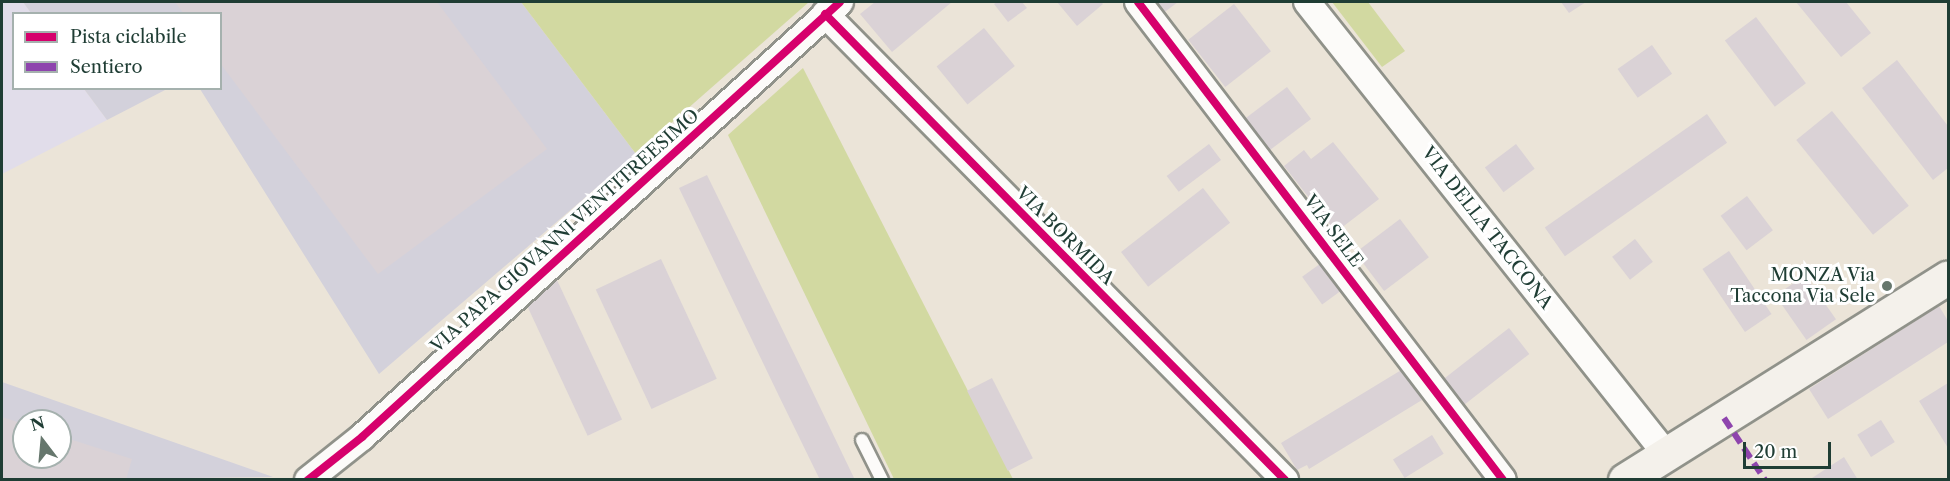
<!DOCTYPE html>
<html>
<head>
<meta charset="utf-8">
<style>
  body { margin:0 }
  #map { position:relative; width:1950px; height:481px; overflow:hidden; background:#ebe4d8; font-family:"Libre Caslon Text",serif }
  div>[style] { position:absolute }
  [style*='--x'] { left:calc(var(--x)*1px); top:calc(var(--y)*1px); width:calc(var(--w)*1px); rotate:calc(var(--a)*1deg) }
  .built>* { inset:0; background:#e1ddea }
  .industrial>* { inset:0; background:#d3d1db }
  .green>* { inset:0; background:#d2d9a1 }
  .building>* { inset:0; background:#dad2d6; transform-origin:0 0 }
  .roads { filter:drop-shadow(2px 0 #90928a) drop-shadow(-2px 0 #90928a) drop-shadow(0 2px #90928a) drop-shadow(0 -2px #90928a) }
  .lane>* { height:12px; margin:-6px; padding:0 6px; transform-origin:6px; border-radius:6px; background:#fcfbf9 }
  .street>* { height:26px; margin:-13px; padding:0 13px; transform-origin:13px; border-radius:13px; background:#fcfbf9 }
  .secondary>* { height:33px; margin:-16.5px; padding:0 16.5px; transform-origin:16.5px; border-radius:16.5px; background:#f4f1eb }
  .quiet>* { height:6px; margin-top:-3px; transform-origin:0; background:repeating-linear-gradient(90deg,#8e44ad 0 12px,transparent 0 18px) }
  .cycleway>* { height:8px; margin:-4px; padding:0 4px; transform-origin:4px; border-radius:4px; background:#d6006c }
  .dots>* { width:16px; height:16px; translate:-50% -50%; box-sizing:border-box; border:3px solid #fff; border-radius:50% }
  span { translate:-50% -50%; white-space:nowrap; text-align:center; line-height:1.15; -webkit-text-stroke:6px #fff; paint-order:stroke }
  .street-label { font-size:18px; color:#1f3d34 }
  .poi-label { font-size:18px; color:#1f3d34 }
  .right { translate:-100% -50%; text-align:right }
  .frame { position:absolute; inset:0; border:3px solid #1f3d34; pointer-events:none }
  .legend { position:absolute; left:12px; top:12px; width:210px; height:78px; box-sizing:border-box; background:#fff; border:2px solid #a5b1ae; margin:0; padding:8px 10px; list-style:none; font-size:18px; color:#1f3d34 }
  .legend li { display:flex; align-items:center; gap:12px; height:30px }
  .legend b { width:30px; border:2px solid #a5b1ae }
  .north { position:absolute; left:12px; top:409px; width:60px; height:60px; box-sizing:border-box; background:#fff; border:2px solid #a5b1ae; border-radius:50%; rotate:344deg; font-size:16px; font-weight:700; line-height:24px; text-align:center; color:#1f3d34 }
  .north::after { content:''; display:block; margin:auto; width:21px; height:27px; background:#66776d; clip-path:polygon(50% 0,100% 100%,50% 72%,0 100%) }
  .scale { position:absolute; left:1743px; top:442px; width:88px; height:27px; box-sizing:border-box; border:3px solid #1f3d34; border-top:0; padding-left:8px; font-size:18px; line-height:21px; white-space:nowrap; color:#1f3d34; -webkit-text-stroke:4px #fff; paint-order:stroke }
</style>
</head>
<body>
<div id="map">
  <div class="built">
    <i style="clip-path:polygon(2px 2px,23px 2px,31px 13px,14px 14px,14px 88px,84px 89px,107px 120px,2px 174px)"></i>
  </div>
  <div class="industrial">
    <i style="clip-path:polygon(23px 2px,521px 2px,636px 154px,379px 374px,200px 89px,220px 88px,220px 14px,31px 13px)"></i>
    <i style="clip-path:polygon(84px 89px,167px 89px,107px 120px)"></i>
    <i style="clip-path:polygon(evenodd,2px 382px,273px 477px,2px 480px,2px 382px,24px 421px,60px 421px,60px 457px,24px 457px,24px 421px)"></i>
  </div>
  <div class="green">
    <i style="clip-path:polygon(521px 2px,809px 2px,636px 154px)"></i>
    <i style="clip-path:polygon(1332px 2px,1368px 2px,1405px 51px,1382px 67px)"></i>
    <i style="clip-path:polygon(803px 68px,1013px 479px,894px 479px,728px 135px)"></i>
  </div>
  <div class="building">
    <i style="clip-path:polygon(175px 2px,437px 2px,547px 149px,378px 274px,220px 63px,220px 14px,184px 14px)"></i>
    <i style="clip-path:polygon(875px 2px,952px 2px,892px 52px,860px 14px)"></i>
    <i style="clip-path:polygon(997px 2px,1022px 2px,1027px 8px,1008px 22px,994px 4px)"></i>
    <i style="clip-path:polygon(1057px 2px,1101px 2px,1103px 4px,1077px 26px)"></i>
    <i style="clip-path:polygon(1152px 2px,1178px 2px,1162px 14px)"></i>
    <i style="clip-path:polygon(1561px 2px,1586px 2px,1569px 13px)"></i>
    <i style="clip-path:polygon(1796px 2px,1846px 2px,1871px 33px,1841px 57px)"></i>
    <i style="left:1234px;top:4px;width:60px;height:58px;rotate:52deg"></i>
    <i style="left:1756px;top:17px;width:83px;height:39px;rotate:53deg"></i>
    <i style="left:984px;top:28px;width:49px;height:61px;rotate:51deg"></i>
    <i style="left:1652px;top:45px;width:35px;height:42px;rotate:55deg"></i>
    <i style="clip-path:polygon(1897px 60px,1948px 126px,1948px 168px,1933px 180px,1862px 88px)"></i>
    <i style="left:1287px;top:87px;width:40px;height:54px;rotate:53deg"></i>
    <i style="left:1832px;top:111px;width:122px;height:46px;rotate:51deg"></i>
    <i style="left:1707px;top:114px;width:35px;height:198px;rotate:55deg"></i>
    <i style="clip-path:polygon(1333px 142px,1379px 199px,1336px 232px,1284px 166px,1304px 150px,1311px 159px)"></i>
    <i style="left:1209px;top:144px;width:20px;height:53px;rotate:53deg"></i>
    <i style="left:1516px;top:144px;width:31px;height:39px;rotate:53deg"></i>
    <i style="clip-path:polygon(707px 175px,806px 378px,855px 480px,820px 480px,777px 392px,679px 188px)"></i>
    <i style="left:1203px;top:188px;width:44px;height:104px;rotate:52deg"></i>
    <i style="left:1747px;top:196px;width:43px;height:33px;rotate:53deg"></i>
    <i style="left:1400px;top:219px;width:48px;height:56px;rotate:53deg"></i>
    <i style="left:1635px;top:239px;width:29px;height:29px;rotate:52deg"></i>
    <i style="left:1729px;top:251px;width:76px;height:32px;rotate:56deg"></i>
    <i style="left:661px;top:259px;width:132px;height:72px;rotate:65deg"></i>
    <i style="left:1324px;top:261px;width:34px;height:27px;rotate:54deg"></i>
    <i style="left:1805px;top:275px;width:54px;height:36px;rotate:55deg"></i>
    <i style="left:557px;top:280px;width:154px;height:38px;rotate:65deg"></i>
    <i style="clip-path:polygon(1939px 306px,1948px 321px,1948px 342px,1828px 419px,1809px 389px)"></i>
    <i style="left:1509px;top:328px;width:33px;height:87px;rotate:52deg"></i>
    <i style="clip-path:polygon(1403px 369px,1422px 400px,1309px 469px,1307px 465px,1297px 470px,1281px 443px)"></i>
    <i style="left:992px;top:378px;width:90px;height:28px;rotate:63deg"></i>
    <i style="clip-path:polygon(1948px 383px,1948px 448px,1919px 401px)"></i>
    <i style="clip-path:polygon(2px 417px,24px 424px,24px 457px,60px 457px,60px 436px,132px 459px,126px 480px,2px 480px)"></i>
    <i style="left:1881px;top:420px;width:26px;height:28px;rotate:58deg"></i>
    <i style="left:1432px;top:435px;width:22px;height:46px;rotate:58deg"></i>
    <i style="clip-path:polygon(1844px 457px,1858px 480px,1809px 480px)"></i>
  </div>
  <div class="roads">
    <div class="lane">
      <i style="--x:862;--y:440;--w:45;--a:63.4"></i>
    </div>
    <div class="street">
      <i style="--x:1138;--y:2;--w:601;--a:52.63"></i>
      <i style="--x:1307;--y:2;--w:577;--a:51.54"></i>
      <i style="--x:825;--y:14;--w:655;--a:45.37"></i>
      <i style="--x:308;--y:480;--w:69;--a:-38.5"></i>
      <i style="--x:362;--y:437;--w:646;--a:-42.3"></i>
    </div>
    <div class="secondary">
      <i style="--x:1625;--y:480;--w:381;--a:-32.1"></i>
    </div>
  </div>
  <div class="quiet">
    <i style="--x:1724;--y:418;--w:74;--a:56.5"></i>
  </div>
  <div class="cycleway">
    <i style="--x:1138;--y:2;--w:601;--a:52.63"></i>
    <i style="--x:825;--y:14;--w:655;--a:45.37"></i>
    <i style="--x:308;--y:480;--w:69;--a:-38.5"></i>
    <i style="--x:362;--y:437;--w:646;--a:-42.3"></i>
  </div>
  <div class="dots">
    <i style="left:1887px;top:286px;background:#66776d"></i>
  </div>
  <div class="street-label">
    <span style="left:1487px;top:228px;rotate:52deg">VIA DELLA TACCONA</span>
    <span style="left:565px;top:231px;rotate:-42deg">VIA PAPA GIOVANNI VENTITREESIMO</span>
    <span style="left:1333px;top:231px;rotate:53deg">VIA SELE</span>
    <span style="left:1065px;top:236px;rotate:45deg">VIA BORMIDA</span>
  </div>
  <div class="poi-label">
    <span class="right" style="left:1875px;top:286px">MONZA Via<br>Taccona Via Sele</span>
  </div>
  <div class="frame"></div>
  <ul class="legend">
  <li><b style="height:8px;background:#d6006c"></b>Pista ciclabile</li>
  <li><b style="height:8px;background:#8e44ad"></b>Sentiero</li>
  </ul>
  <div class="north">N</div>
  <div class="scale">20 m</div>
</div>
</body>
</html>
